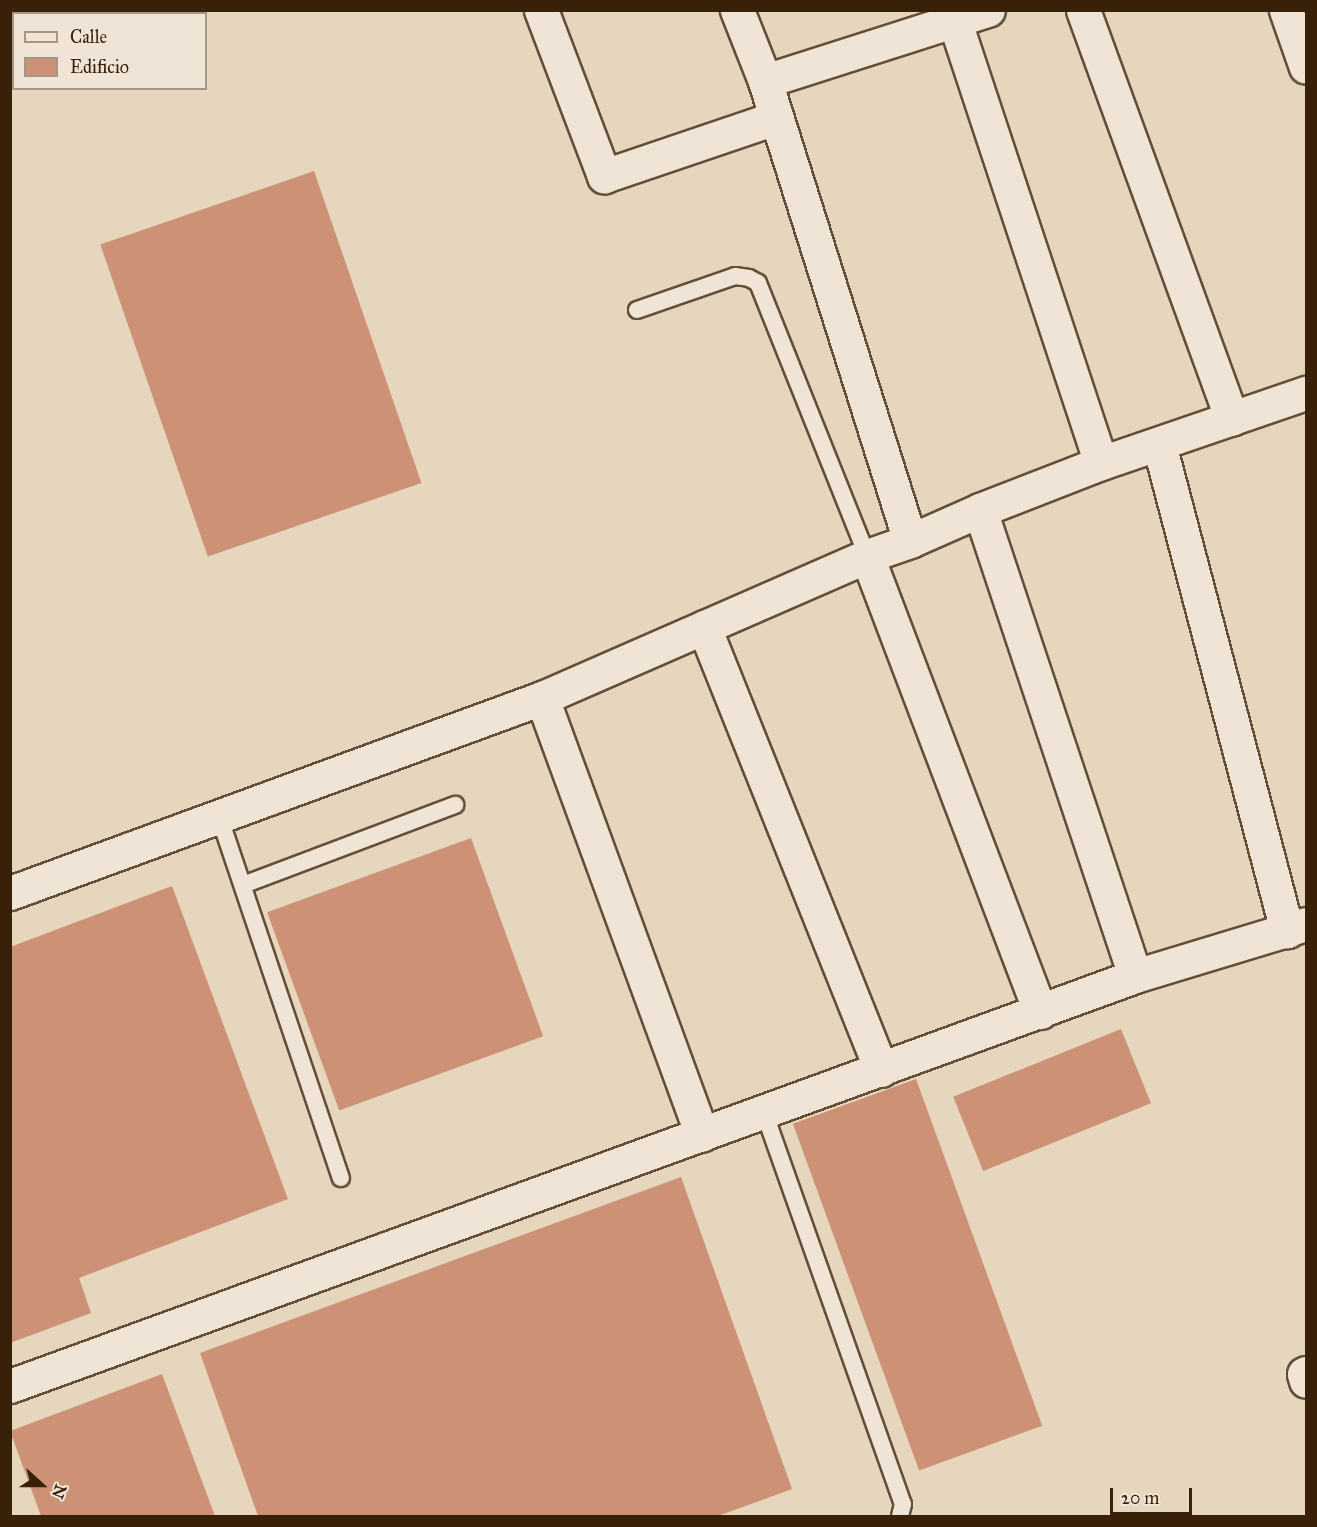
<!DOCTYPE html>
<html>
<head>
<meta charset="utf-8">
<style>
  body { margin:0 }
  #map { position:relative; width:1317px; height:1527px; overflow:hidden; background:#e6d6be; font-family:"IM FELL Great Primer",serif }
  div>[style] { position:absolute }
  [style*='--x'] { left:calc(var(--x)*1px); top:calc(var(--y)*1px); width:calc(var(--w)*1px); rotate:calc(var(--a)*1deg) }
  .building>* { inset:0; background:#cd9175; transform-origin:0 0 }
  .roads { filter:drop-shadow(2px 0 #644e36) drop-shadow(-2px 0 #644e36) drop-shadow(0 2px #644e36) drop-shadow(0 -2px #644e36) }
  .service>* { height:16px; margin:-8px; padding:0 8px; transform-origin:8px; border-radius:8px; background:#efe4d5 }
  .minor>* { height:33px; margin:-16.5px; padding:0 16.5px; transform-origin:16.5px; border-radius:16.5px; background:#efe4d5 }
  span { translate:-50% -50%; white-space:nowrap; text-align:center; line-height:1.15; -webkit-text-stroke:5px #efe4d5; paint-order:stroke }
  .frame { position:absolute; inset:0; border:12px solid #392009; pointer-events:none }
  .legend { position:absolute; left:12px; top:12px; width:195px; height:78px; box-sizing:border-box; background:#efe4d5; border:2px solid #a69683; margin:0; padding:8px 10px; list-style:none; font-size:18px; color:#392009 }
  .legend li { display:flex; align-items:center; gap:12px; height:30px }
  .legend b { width:30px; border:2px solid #a69683 }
  .north { position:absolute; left:12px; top:1455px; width:60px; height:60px; -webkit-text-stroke:4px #efe4d5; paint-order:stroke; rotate:111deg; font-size:16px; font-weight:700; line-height:24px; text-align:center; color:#392009 }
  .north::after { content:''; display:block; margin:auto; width:21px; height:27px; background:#392009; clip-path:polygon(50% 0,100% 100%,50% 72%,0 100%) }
  .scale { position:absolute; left:1110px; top:1488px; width:82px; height:27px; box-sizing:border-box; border:3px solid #392009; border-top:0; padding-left:8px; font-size:18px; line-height:21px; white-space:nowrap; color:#392009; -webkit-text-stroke:4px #efe4d5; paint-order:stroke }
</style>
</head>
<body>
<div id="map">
  <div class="building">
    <i style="left:314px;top:171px;width:330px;height:226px;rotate:71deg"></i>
    <i style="left:471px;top:838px;width:211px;height:217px;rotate:70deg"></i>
    <i style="clip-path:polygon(172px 886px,288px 1199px,79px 1278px,91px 1313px,10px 1343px,10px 947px)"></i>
    <i style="left:1121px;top:1029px;width:80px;height:181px;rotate:68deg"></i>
    <i style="left:916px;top:1079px;width:369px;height:131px;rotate:70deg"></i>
    <i style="clip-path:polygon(681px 1177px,792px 1489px,718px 1516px,258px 1516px,200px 1353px)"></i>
    <i style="clip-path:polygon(162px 1374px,215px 1516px,41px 1516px,10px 1431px)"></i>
  </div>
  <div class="roads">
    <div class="service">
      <i style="--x:637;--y:310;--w:104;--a:-19.1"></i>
      <i style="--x:735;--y:276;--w:14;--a:8"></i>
      <i style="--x:749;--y:278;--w:10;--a:29"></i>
      <i style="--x:758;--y:283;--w:294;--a:68.2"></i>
      <i style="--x:219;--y:816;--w:382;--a:71.4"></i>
      <i style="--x:243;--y:885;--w:227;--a:-20.7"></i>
      <i style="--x:764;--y:1112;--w:416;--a:70.5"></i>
      <i style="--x:903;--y:1504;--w:12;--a:104"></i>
    </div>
    <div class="minor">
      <i style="--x:541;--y:10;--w:178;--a:69.2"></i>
      <i style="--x:604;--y:176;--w:181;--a:-18.7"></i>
      <i style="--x:737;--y:10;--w:76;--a:68.5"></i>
      <i style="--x:765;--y:81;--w:482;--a:72.5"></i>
      <i style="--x:951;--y:10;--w:477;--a:71.7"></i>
      <i style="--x:1083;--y:10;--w:435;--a:70"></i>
      <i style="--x:1286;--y:10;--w:60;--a:70.7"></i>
      <i style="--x:765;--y:81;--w:234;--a:-17.7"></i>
      <i style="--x:1159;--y:444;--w:504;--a:75.27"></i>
      <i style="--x:980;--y:510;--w:491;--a:71.6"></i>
      <i style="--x:867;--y:556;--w:488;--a:69.2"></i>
      <i style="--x:704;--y:627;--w:477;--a:68.2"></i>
      <i style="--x:542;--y:698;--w:465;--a:69.9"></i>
      <i style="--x:10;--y:893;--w:567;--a:-20.13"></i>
      <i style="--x:542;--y:698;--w:355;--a:-23.6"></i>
      <i style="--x:867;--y:556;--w:46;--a:-19.2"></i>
      <i style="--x:910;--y:541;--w:77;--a:-23.9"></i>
      <i style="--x:980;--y:510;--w:130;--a:-21.2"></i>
      <i style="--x:1101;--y:463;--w:217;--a:-18.9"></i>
      <i style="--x:1306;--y:1373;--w:2;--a:153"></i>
      <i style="--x:1304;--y:1374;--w:7;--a:74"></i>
      <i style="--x:10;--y:1386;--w:1197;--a:-20.02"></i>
      <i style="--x:1135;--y:976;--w:179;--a:-16.9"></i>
    </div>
  </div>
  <div class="frame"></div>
  <ul class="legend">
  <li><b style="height:8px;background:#efe4d5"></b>Calle</li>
  <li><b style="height:16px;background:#cd9175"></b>Edificio</li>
  </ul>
  <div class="north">N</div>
  <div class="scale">20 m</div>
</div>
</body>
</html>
